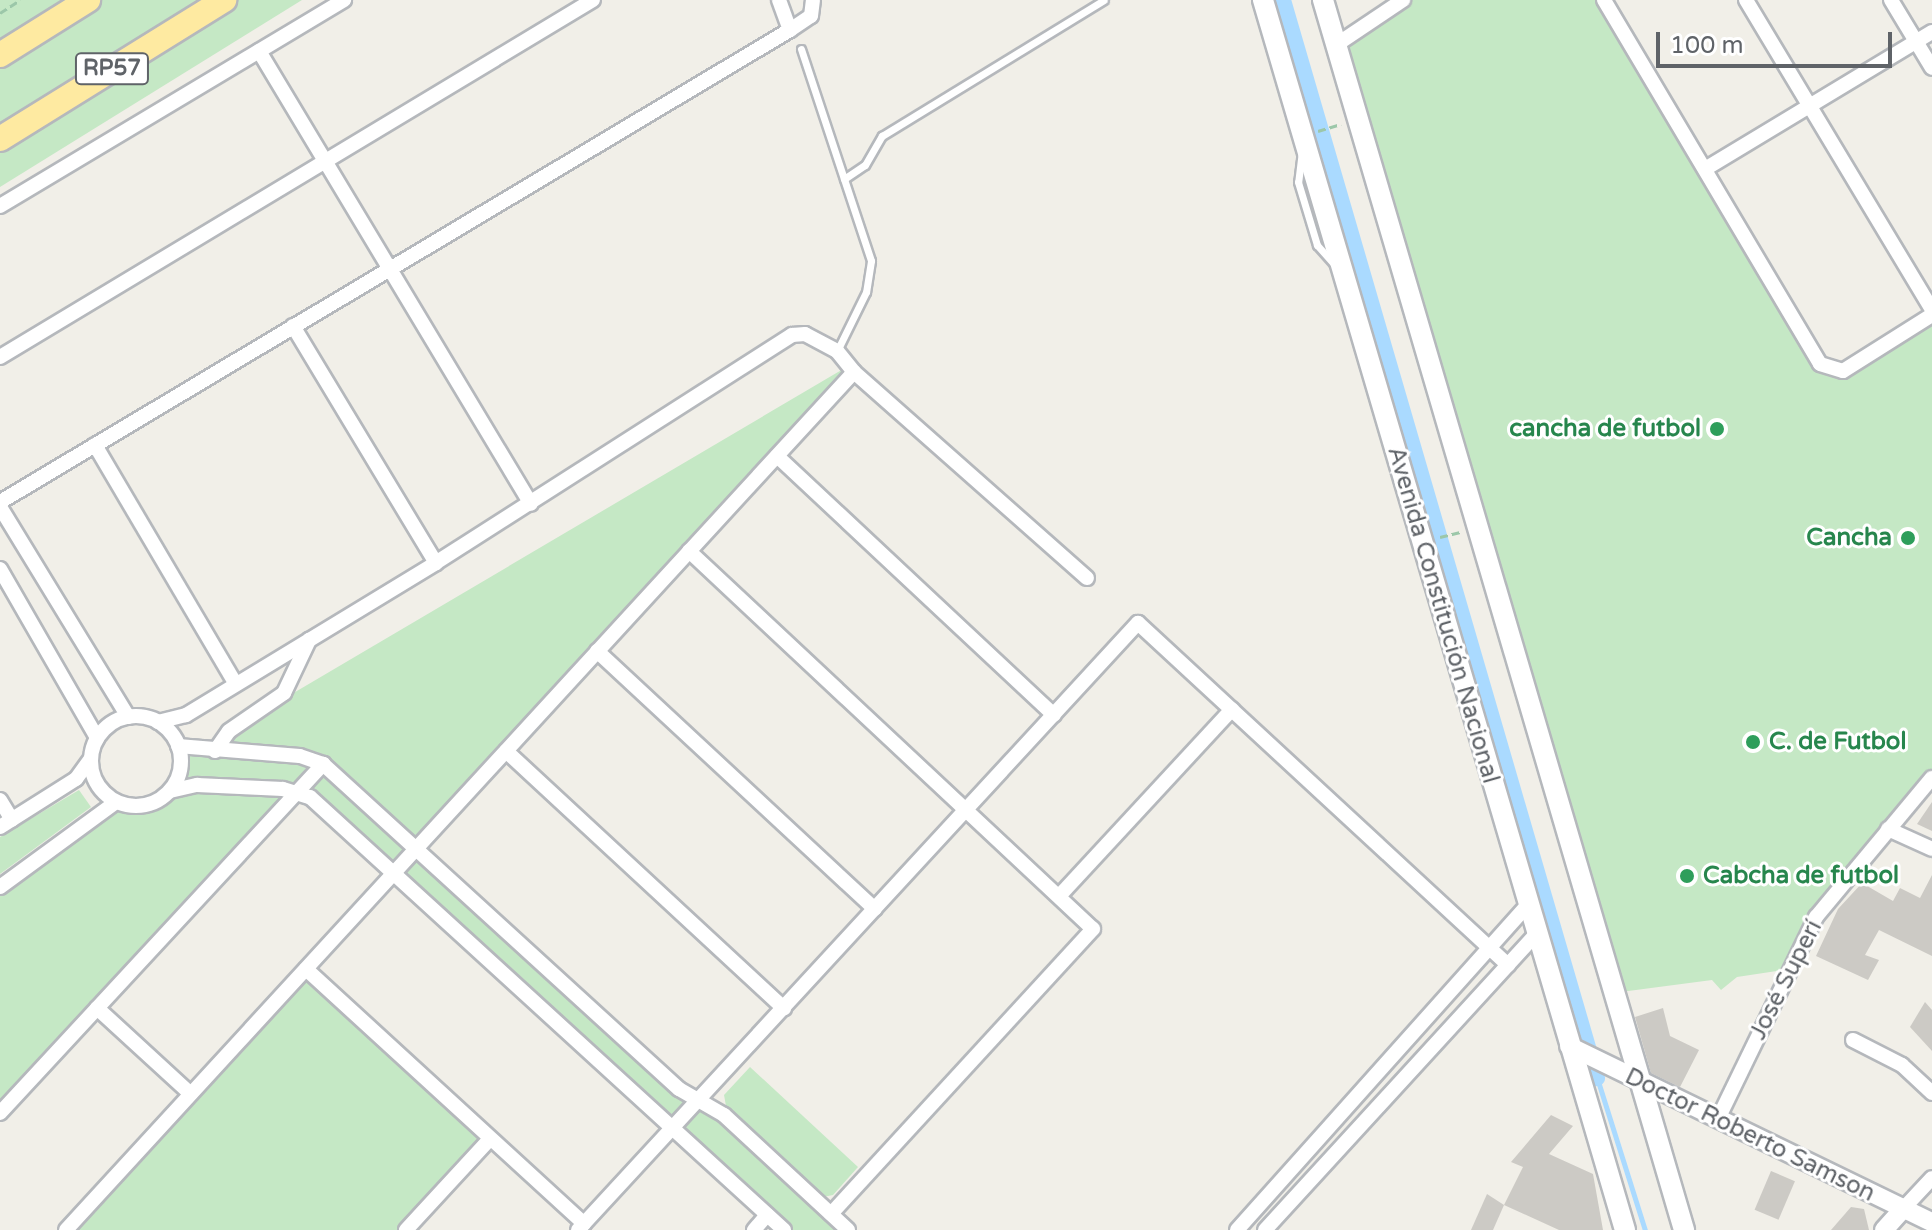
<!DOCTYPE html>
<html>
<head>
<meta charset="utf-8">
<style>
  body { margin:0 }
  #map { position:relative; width:1932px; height:1230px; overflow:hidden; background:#f1efe8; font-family:"Varela Round",sans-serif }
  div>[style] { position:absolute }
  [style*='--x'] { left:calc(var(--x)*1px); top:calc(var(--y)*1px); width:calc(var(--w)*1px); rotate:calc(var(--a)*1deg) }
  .green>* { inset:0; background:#c5e8c5 }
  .stream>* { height:5px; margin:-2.5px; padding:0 2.5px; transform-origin:2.5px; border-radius:2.5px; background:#aadaff }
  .canal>* { height:16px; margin:-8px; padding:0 8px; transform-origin:8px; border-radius:8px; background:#aadaff }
  .building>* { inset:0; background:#cccac5; transform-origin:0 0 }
  .path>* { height:3px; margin-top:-1.5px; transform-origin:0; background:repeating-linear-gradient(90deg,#9cc7a9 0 8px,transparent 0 12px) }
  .roads { filter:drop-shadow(2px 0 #b5b8bc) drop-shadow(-2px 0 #b5b8bc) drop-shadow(0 2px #b5b8bc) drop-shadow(0 -2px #b5b8bc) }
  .service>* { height:7px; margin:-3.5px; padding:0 3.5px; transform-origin:3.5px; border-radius:3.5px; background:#fff }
  .minor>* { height:14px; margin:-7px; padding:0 7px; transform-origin:7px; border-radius:7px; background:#fff }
  .minor>.ring { margin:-7px; padding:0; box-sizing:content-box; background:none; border:14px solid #fff; border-radius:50% }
  .tertiary>* { height:18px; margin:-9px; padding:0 9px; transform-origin:9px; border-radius:9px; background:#fff }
  .secondary>* { height:20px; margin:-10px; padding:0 10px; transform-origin:10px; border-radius:10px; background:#fff }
  .trunk>* { height:24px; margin:-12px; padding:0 12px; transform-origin:12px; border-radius:12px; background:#feeaa1 }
  .dots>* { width:22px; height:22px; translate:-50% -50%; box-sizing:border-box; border:4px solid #fff; border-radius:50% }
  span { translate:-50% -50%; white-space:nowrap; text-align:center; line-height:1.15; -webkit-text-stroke:6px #fff; paint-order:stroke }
  .shield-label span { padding:2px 6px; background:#fff; border:2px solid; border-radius:6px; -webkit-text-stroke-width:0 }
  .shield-label { font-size:22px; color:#5f6368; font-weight:700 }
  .leisure-label { font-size:24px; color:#27864d; font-weight:700 }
  .right { translate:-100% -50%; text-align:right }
  .left { translate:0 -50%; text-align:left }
  .street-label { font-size:24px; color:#5f6368 }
  .scale { position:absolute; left:1656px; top:32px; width:236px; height:36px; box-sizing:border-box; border:4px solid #5f6368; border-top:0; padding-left:10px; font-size:24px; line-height:28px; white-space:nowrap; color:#5f6368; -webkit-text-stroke:6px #fff; paint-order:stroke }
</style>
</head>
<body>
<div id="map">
  <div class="green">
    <i style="clip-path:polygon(0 0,302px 0,0 187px)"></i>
    <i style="clip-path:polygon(1409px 0,1604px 0,1825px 368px,1843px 371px,1932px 317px,1932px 782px,1838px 888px,1789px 969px,1737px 977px,1721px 990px,1712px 980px,1613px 993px,1336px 46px)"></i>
    <i style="clip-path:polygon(850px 365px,854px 372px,415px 849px,679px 1089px,724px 1115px,848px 1230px,782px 1230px,303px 793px,0 1114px,0 889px,116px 802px,145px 805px,169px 791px,178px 746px,208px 750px,229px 731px)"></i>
    <i style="clip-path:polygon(79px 790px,91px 807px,0 874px,0 837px)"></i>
    <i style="clip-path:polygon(306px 969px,490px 1139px,406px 1230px,66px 1230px)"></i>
    <i style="clip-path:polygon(750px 1067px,858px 1167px,833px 1195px,823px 1197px,726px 1106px,724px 1095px)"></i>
  </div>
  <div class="stream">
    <i style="--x:1597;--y:1078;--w:159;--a:72.5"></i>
  </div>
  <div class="canal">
    <i style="--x:1283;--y:0;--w:1123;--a:73.76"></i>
  </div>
  <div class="building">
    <i style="clip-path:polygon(1932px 802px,1932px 831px,1917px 824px)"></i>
    <i style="clip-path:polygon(1932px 875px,1932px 956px,1879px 930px,1865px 955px,1879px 960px,1868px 980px,1816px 956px,1838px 909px,1862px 883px,1893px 901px,1900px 888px,1920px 898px)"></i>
    <i style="clip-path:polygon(1925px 1002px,1932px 1010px,1932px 1051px,1910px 1027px)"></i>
    <i style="clip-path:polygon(1663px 1008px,1670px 1036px,1699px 1050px,1680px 1087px,1651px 1073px,1635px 1017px)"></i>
    <i style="clip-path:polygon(1551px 1115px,1573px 1126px,1549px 1154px,1593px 1174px,1603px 1230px,1559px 1230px,1504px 1205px,1523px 1167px,1511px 1162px)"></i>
    <i style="left:1771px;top:1171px;width:26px;height:42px;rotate:23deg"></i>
    <i style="clip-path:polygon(1487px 1194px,1504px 1205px,1493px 1230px,1471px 1230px)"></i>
    <i style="clip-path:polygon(1851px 1207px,1864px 1209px,1869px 1230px,1831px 1230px)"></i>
  </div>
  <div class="path">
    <i style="--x:0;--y:13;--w:24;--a:-33"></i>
    <i style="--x:1318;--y:131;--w:24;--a:-17"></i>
    <i style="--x:1440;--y:537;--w:21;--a:-14"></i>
  </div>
  <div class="roads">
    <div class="service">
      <i style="--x:801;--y:49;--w:223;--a:71.7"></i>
      <i style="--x:871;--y:261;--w:31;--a:99"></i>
      <i style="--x:866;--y:292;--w:66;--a:116.2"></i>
      <i style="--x:1302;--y:151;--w:31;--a:97"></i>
      <i style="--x:1298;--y:182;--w:66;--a:73.2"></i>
      <i style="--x:1317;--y:245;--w:25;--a:48"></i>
      <i style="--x:844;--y:179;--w:25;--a:-34"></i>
      <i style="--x:865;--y:165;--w:34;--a:-60"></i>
      <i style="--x:882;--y:136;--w:260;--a:-31.5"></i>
    </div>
    <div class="minor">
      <i style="--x:779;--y:0;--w:32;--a:70"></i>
      <i style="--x:1604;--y:0;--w:423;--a:59.3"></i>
      <i style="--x:1820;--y:364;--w:24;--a:17"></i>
      <i style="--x:1843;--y:371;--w:105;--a:-32.2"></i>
      <i style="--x:1746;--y:0;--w:362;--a:59"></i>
      <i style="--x:1891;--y:0;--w:79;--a:58.9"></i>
      <i style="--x:1336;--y:45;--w:81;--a:-33.9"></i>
      <i style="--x:259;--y:51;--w:528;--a:59.02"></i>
      <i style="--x:1705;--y:169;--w:265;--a:-31.1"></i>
      <i style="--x:0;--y:206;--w:401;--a:-30.9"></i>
      <i style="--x:293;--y:326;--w:277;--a:58.9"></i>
      <i style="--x:0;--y:357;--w:692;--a:-31.05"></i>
      <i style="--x:854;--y:372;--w:311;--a:41.5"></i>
      <i style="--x:95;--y:445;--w:277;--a:59.5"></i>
      <i style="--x:777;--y:456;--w:379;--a:43.1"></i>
      <i style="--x:0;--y:502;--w:920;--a:-30.86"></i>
      <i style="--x:790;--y:30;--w:25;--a:-34"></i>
      <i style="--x:811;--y:16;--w:16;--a:-83"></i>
      <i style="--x:0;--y:507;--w:246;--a:58.6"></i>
      <i style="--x:689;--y:551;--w:553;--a:43.1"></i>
      <i style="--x:1093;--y:929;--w:387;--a:132.6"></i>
      <i style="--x:0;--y:569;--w:195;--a:60.1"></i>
      <i style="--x:597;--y:651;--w:379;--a:42.9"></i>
      <i class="ring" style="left:91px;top:716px;width:76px;height:76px"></i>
      <i style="--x:178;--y:746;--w:122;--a:4.7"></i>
      <i style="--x:300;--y:756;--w:24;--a:19"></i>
      <i style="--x:323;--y:764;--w:482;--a:42.4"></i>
      <i style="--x:679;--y:1089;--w:52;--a:30"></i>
      <i style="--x:724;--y:1115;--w:169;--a:42.8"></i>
      <i style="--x:215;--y:751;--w:24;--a:-55"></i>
      <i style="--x:229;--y:731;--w:67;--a:-34.6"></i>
      <i style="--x:284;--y:693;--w:59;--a:-64.7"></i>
      <i style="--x:506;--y:751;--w:379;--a:42.8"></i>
      <i style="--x:170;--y:791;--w:28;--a:-13"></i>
      <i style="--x:197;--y:785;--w:86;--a:2.7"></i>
      <i style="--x:283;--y:789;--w:28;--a:17"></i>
      <i style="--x:310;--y:797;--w:642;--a:42.41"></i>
      <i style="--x:0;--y:800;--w:23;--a:59"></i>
      <i style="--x:0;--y:827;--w:90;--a:-32.3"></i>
      <i style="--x:76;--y:779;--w:24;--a:-54"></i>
      <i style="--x:1888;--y:829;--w:48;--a:24.4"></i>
      <i style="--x:0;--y:887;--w:144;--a:-36.2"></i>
      <i style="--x:1060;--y:895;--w:253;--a:-47.2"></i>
      <i style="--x:306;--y:969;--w:377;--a:42.5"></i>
      <i style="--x:97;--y:1008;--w:127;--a:42.5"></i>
      <i style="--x:1853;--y:1040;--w:55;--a:27"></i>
      <i style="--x:1902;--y:1065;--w:41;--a:43"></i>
      <i style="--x:0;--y:1113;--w:476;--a:-47.2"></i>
      <i style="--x:1718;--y:1119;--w:225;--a:-64.1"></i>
      <i style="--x:1816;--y:917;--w:181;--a:-50.2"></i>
      <i style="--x:1903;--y:1209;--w:42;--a:-46.9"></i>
      <i style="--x:66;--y:1230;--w:1165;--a:-47.44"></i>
      <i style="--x:854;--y:372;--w:27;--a:-129"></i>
      <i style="--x:837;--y:351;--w:36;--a:-152"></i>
      <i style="--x:805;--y:334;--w:13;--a:176"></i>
      <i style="--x:792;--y:335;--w:423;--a:147.4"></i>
      <i style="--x:436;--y:563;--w:293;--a:148.7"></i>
      <i style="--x:186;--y:715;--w:29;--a:166"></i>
      <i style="--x:406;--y:1230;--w:124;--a:-47.3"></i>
      <i style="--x:578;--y:1230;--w:826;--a:-47.31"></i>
      <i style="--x:1138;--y:623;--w:504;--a:42.75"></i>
      <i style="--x:754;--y:1230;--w:20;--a:-49"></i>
      <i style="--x:1237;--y:1230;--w:435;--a:-48.2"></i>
      <i style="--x:1265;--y:1230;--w:401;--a:-47.5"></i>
    </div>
    <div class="tertiary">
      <i style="--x:1569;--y:1046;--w:403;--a:25.9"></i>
      <i style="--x:1884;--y:1230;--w:28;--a:-48"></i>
    </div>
    <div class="secondary">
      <i style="--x:1263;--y:0;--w:1282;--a:73.6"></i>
      <i style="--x:1323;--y:0;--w:1282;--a:73.64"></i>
    </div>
    <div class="trunk">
      <i style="--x:0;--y:55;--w:104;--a:-32"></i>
      <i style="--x:0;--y:139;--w:264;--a:-31.8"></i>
    </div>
  </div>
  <div class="dots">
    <i style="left:1717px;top:429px;background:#2e9e5b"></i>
    <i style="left:1908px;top:538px;background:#2e9e5b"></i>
    <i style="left:1753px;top:742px;background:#2e9e5b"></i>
    <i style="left:1687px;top:876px;background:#2e9e5b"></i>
  </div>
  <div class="shield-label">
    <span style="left:112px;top:69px">RP57</span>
  </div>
  <div class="leisure-label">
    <span class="right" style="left:1701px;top:429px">cancha de futbol</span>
    <span class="right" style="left:1892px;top:538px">Cancha</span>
    <span class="left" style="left:1769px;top:742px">C. de Futbol</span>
    <span class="left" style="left:1703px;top:876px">Cabcha de futbol</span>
  </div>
  <div class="street-label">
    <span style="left:1443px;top:615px;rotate:74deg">Avenida Constitución Nacional</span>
    <span style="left:1786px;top:980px;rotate:-63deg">José Superí</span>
    <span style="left:1750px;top:1135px;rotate:26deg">Doctor Roberto Samson</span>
  </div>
  <div class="scale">100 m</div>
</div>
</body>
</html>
